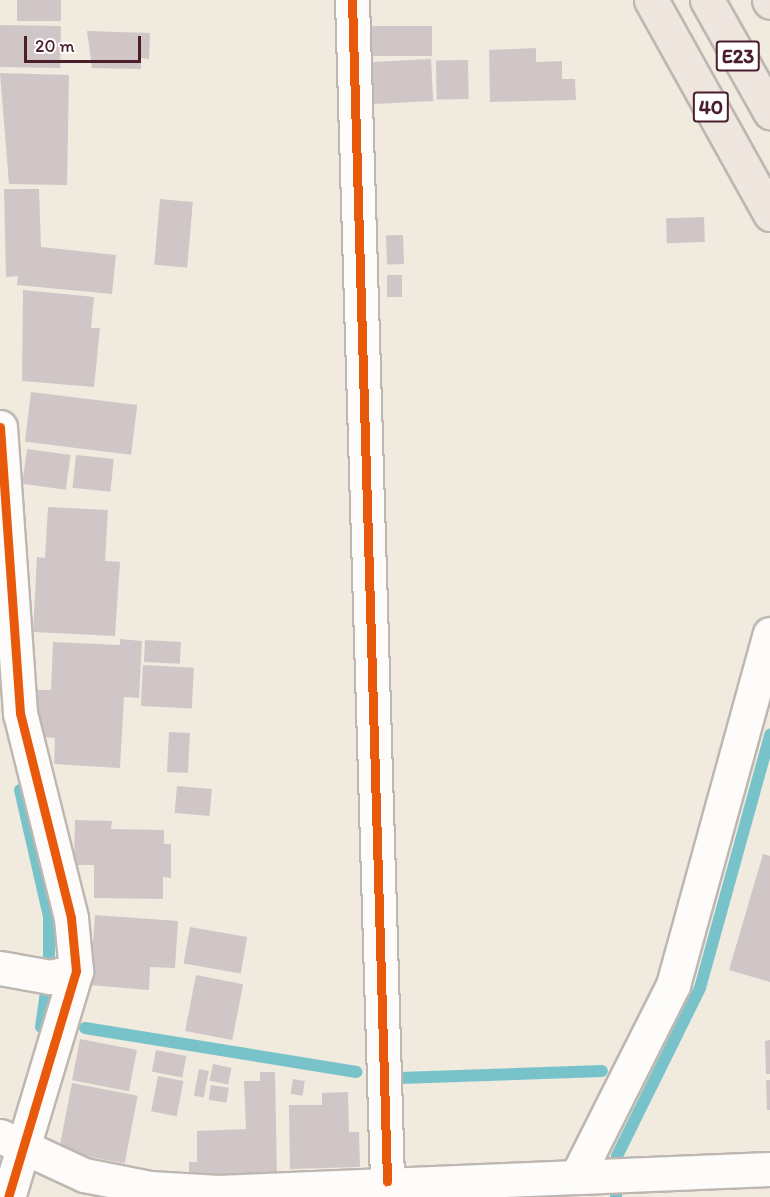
<!DOCTYPE html>
<html>
<head>
<meta charset="utf-8">
<style>
  body { margin:0 }
  #map { position:relative; width:770px; height:1197px; overflow:hidden; background:#f0eadf; font-family:Itim,sans-serif }
  div>[style] { position:absolute }
  [style*='--x'] { left:calc(var(--x)*1px); top:calc(var(--y)*1px); width:calc(var(--w)*1px); rotate:calc(var(--a)*1deg) }
  .stream>* { height:12px; margin:-6px; padding:0 6px; transform-origin:6px; border-radius:6px; background:#78c3ca }
  .building>* { inset:0; background:#d0c6c8; transform-origin:0 0 }
  .roads { filter:drop-shadow(2px 0 #beb7b1) drop-shadow(-2px 0 #beb7b1) drop-shadow(0 2px #beb7b1) drop-shadow(0 -2px #beb7b1) }
  .minor>* { height:33px; margin:-16.5px; padding:0 16.5px; transform-origin:16.5px; border-radius:16.5px; background:#fdfcfa }
  .major>* { height:33px; margin:-16.5px; padding:0 16.5px; transform-origin:16.5px; border-radius:16.5px; background:#efe7df }
  .highway>* { height:33px; margin:-16.5px; padding:0 16.5px; transform-origin:16.5px; border-radius:16.5px; background:#efe7df }
  .cycleway>* { height:9px; margin:-4.5px; padding:0 4.5px; transform-origin:4.5px; border-radius:4.5px; background:#e8590c }
  span { translate:-50% -50%; white-space:nowrap; text-align:center; line-height:1.15; -webkit-text-stroke:4.5px #fff; paint-order:stroke }
  .shield-label span { padding:2px 4px; background:#fff; border:2px solid; border-radius:4px; -webkit-text-stroke-width:0 }
  .shield-label { font-size:20px; color:#4a1f2b; font-weight:700 }
  .scale { position:absolute; left:24px; top:36px; width:117px; height:27px; box-sizing:border-box; border:3px solid #4a1f2b; border-top:0; padding-left:8px; font-size:18px; line-height:21px; white-space:nowrap; color:#4a1f2b; -webkit-text-stroke:4px #fff; paint-order:stroke }
</style>
</head>
<body>
<div id="map">
  <div class="stream">
    <i style="--x:20;--y:790;--w:130;--a:77.1"></i>
    <i style="--x:49;--y:917;--w:45;--a:90"></i>
    <i style="--x:41;--y:1027;--w:42;--a:-81.9"></i>
    <i style="--x:85;--y:1028;--w:275;--a:9.2"></i>
    <i style="--x:400;--y:1078;--w:202;--a:-2"></i>
    <i style="--x:617;--y:1156;--w:187;--a:-63.7"></i>
    <i style="--x:700;--y:988;--w:263;--a:-74.5"></i>
    <i style="--x:616;--y:1193;--w:4;--a:90"></i>
  </div>
  <div class="building">
    <i style="left:17px;top:0;width:44px;height:21px"></i>
    <i style="left:0;top:25px;width:61px;height:42px;rotate:1deg"></i>
    <i style="left:432px;top:26px;width:30px;height:60px;rotate:90deg"></i>
    <i style="clip-path:polygon(87px 31px,150px 33px,149px 59px,141px 58px,141px 69px,92px 68px)"></i>
    <i style="clip-path:polygon(536px 48px,536px 62px,562px 61px,562px 79px,575px 79px,576px 100px,490px 102px,489px 50px)"></i>
    <i style="left:431px;top:59px;width:42px;height:59px;rotate:87deg"></i>
    <i style="left:468px;top:60px;width:39px;height:32px;rotate:89deg"></i>
    <i style="clip-path:polygon(0 73px,69px 75px,67px 185px,9px 184px)"></i>
    <i style="clip-path:polygon(4px 189px,39px 189px,41px 247px,116px 255px,112px 294px,17px 285px,18px 276px,6px 277px)"></i>
    <i style="left:160px;top:199px;width:33px;height:66px;rotate:5deg"></i>
    <i style="left:704px;top:217px;width:25px;height:38px;rotate:88deg"></i>
    <i style="left:403px;top:235px;width:29px;height:17px;rotate:88deg"></i>
    <i style="left:387px;top:275px;width:15px;height:22px"></i>
    <i style="clip-path:polygon(23px 290px,94px 297px,91px 328px,100px 328px,94px 387px,22px 381px)"></i>
    <i style="left:31px;top:392px;width:107px;height:50px;rotate:7deg"></i>
    <i style="left:27px;top:449px;width:44px;height:35px;rotate:8deg"></i>
    <i style="left:76px;top:455px;width:38px;height:33px;rotate:6deg"></i>
    <i style="clip-path:polygon(48px 507px,108px 510px,105px 561px,120px 562px,115px 636px,33px 632px,37px 557px,45px 558px)"></i>
    <i style="clip-path:polygon(120px 639px,142px 641px,139px 698px,124px 697px,120px 768px,54px 764px,55px 738px,43px 737px,36px 711px,37px 690px,51px 690px,53px 642px,120px 645px)"></i>
    <i style="left:145px;top:640px;width:36px;height:22px;rotate:3deg"></i>
    <i style="left:143px;top:665px;width:51px;height:41px;rotate:3deg"></i>
    <i style="left:169px;top:732px;width:21px;height:40px;rotate:3deg"></i>
    <i style="left:177px;top:786px;width:35px;height:27px;rotate:5deg"></i>
    <i style="clip-path:polygon(75px 820px,112px 821px,111px 829px,164px 830px,164px 844px,171px 844px,171px 878px,163px 877px,163px 899px,94px 898px,94px 865px,74px 865px)"></i>
    <i style="clip-path:polygon(763px 854px,770px 856px,770px 982px,729px 970px)"></i>
    <i style="clip-path:polygon(95px 915px,178px 921px,175px 968px,150px 967px,149px 990px,90px 985px)"></i>
    <i style="left:190px;top:927px;width:58px;height:37px;rotate:10deg"></i>
    <i style="left:196px;top:975px;width:48px;height:57px;rotate:11deg"></i>
    <i style="left:80px;top:1039px;width:58px;height:42px;rotate:11deg"></i>
    <i style="clip-path:polygon(770px 1040px,770px 1074px,766px 1074px,765px 1041px)"></i>
    <i style="left:156px;top:1050px;width:31px;height:22px;rotate:11deg"></i>
    <i style="left:213px;top:1064px;width:19px;height:17px;rotate:12deg"></i>
    <i style="left:199px;top:1069px;width:10px;height:27px;rotate:11deg"></i>
    <i style="clip-path:polygon(260px 1072px,275px 1072px,277px 1177px,189px 1179px,189px 1162px,197px 1162px,197px 1131px,246px 1129px,244px 1081px,260px 1081px)"></i>
    <i style="left:158px;top:1076px;width:26px;height:36px;rotate:11deg"></i>
    <i style="left:293px;top:1079px;width:12px;height:15px;rotate:9deg"></i>
    <i style="clip-path:polygon(766px 1080px,770px 1080px,770px 1110px,767px 1110px)"></i>
    <i style="left:72px;top:1083px;width:67px;height:69px;rotate:11deg"></i>
    <i style="left:211px;top:1085px;width:18px;height:15px;rotate:9deg"></i>
    <i style="clip-path:polygon(348px 1092px,349px 1132px,359px 1132px,360px 1167px,290px 1169px,289px 1105px,322px 1105px,322px 1093px)"></i>
  </div>
  <div class="roads">
    <div class="minor">
      <i style="--x:352;--y:0;--w:1182;--a:88.3"></i>
      <i style="--x:0;--y:427;--w:287;--a:86"></i>
      <i style="--x:20;--y:713;--w:211;--a:76"></i>
      <i style="--x:71;--y:918;--w:53;--a:84.6"></i>
      <i style="--x:76;--y:971;--w:236;--a:106.7"></i>
      <i style="--x:0;--y:968;--w:51;--a:10.2"></i>
      <i style="--x:50;--y:977;--w:27;--a:-13"></i>
      <i style="--x:0;--y:1136;--w:93;--a:24.9"></i>
      <i style="--x:84;--y:1175;--w:67;--a:11.1"></i>
      <i style="--x:150;--y:1188;--w:68;--a:3.4"></i>
      <i style="--x:218;--y:1192;--w:552;--a:-2.39"></i>
      <i style="--x:578;--y:1174;--w:212;--a:-63.3"></i>
      <i style="--x:673;--y:985;--w:364;--a:-74.6"></i>
    </div>
    <div class="major">
      <i style="--x:651;--y:0;--w:245;--a:60.9"></i>
    </div>
    <div class="highway">
      <i style="--x:707;--y:0;--w:129;--a:60.6"></i>
      <i style="--x:769;--y:0;--w:2;--a:63"></i>
    </div>
  </div>
  <div class="cycleway">
    <i style="--x:352;--y:0;--w:1182;--a:88.3"></i>
    <i style="--x:0;--y:427;--w:287;--a:86"></i>
    <i style="--x:20;--y:713;--w:211;--a:76"></i>
    <i style="--x:71;--y:918;--w:53;--a:84.6"></i>
    <i style="--x:76;--y:971;--w:236;--a:106.7"></i>
  </div>
  <div class="shield-label">
    <span style="left:738px;top:56px">E23</span>
    <span style="left:711px;top:107px">40</span>
  </div>
  <div class="scale">20 m</div>
</div>
</body>
</html>
